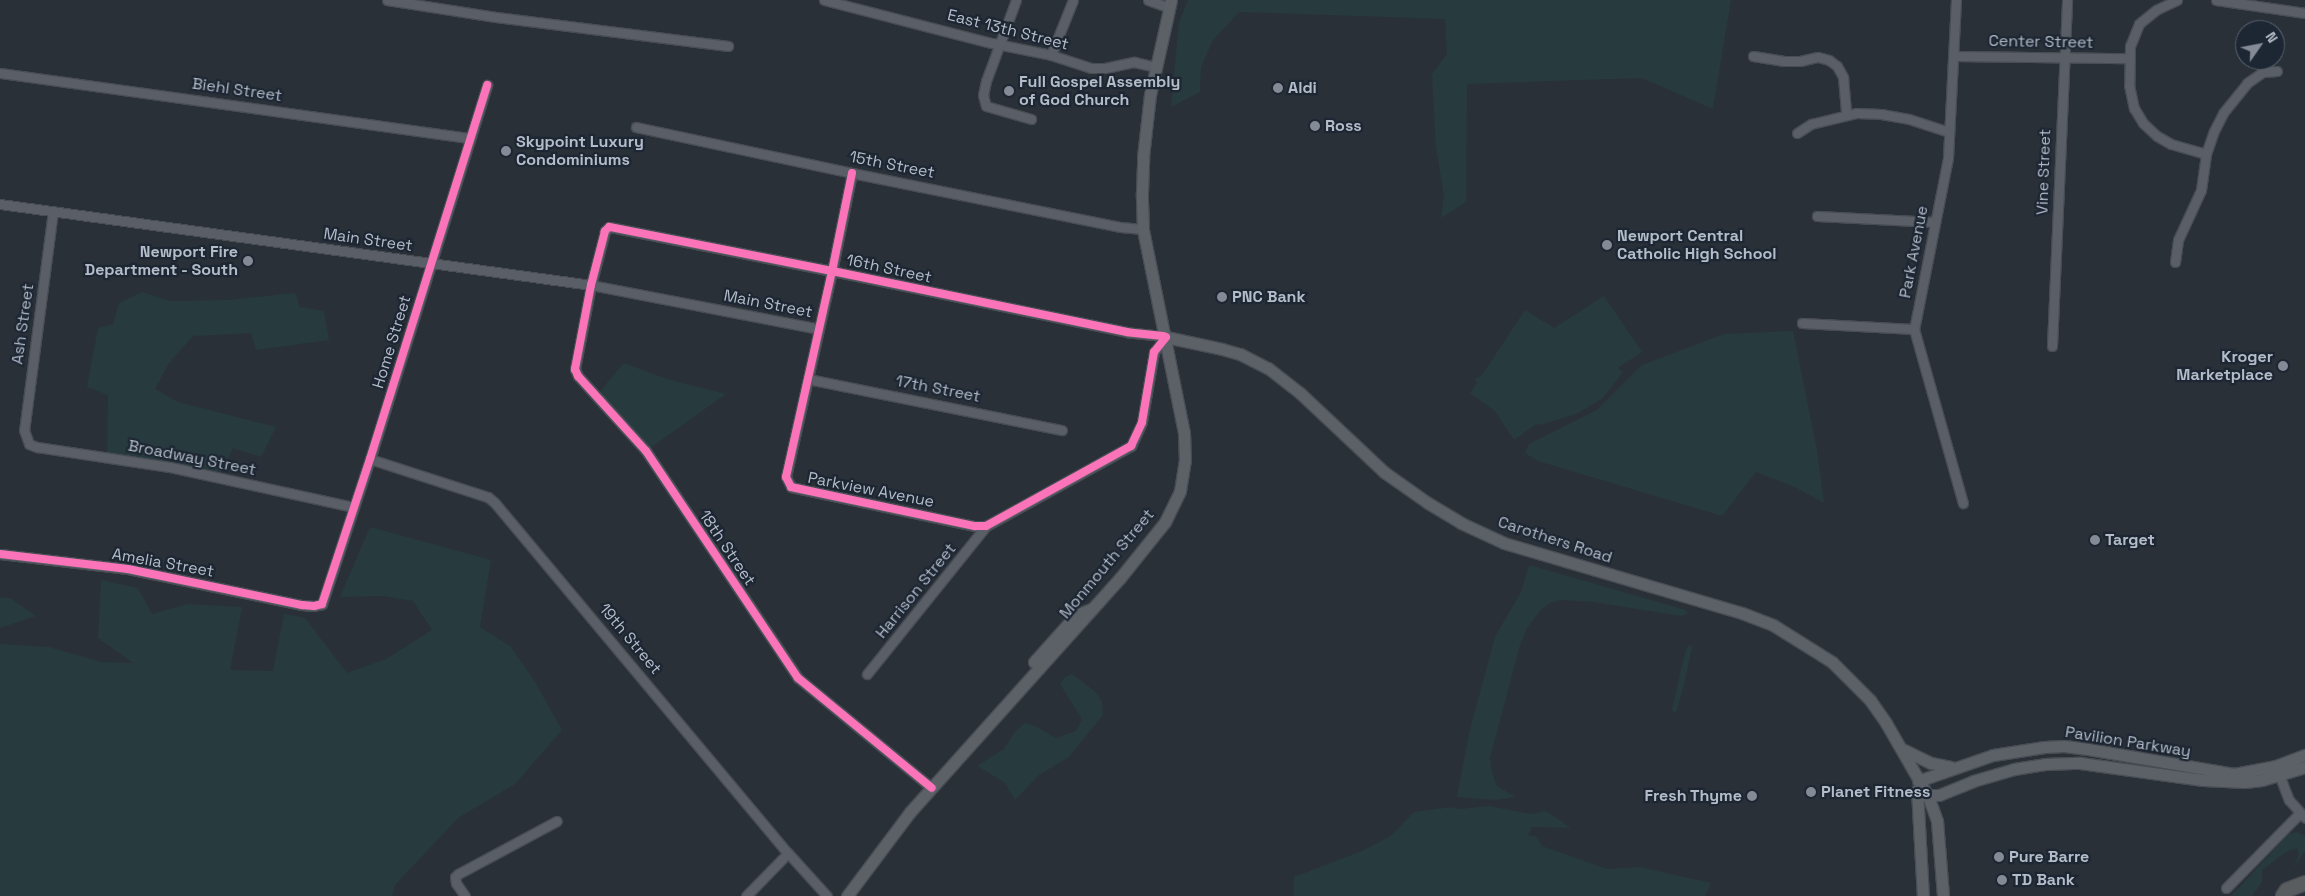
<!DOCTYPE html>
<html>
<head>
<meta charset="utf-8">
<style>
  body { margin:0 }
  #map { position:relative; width:2305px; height:896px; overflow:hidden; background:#2a3038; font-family:"Space Grotesk",sans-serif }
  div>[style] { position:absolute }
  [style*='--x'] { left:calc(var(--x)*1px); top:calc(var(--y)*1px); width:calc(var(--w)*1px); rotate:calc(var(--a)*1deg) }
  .green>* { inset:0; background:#273a3e }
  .roads { filter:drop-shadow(1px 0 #484c53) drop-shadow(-1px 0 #484c53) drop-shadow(0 1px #484c53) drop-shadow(0 -1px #484c53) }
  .minor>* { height:9px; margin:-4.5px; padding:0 4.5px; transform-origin:4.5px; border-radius:4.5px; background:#5a5e66 }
  .major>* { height:11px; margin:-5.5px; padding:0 5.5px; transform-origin:5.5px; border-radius:5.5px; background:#5c6168 }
  .highway>* { height:14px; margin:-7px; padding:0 7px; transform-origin:7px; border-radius:7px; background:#5a5d60 }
  .cycleway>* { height:8px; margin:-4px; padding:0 4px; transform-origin:4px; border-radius:4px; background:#fb73b8 }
  .dots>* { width:14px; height:14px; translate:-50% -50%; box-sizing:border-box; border:2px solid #1d2633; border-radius:50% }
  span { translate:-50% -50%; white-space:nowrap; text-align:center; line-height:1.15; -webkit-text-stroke:4.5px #1d2633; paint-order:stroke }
  .street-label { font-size:16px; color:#b4bcc9 }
  .poi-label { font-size:16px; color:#b4bcc9; font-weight:700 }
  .left { translate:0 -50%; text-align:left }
  .right { translate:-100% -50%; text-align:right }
  .north { position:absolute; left:2235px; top:20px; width:50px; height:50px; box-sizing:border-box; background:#1d2633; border:1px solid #59626f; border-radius:50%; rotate:57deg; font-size:14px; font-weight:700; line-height:20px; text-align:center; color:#b4bcc9 }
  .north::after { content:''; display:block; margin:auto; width:18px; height:22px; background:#848b96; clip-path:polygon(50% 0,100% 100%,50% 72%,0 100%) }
</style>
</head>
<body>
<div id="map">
  <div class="green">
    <i style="clip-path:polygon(1188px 0,1731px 0,1713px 109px,1642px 78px,1467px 84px,1466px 202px,1441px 218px,1444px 195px,1436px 148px,1432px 74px,1447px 54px,1445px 19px,1239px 12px,1213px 40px,1201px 67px,1200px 92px,1171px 107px,1179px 23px)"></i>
    <i style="clip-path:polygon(142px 292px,169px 301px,228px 300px,295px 293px,300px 307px,324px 311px,329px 340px,256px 350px,251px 333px,193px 336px,169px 363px,155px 389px,178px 402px,276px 427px,261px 457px,233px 448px,219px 477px,107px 456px,108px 395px,87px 387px,98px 328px,113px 324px,119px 303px)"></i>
    <i style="clip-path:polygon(1604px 296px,1642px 352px,1618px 368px,1623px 372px,1603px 398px,1578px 413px,1541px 425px,1536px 424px,1514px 440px,1495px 411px,1470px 393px,1477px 383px,1475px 379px,1482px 375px,1525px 310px,1554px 328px)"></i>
    <i style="clip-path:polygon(1793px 331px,1817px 450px,1824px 503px,1797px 488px,1756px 472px,1722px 516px,1538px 461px,1525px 453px,1529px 444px,1597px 410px,1642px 365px,1724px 334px)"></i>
    <i style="clip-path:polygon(624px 363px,667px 379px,726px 394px,646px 451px,596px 396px)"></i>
    <i style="clip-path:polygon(370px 527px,491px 560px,480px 627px,511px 647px,535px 682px,562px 730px,515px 784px,458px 818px,395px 885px,392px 896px,0 896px,0 644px,49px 647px,101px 662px,133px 663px,98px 638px,101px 580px,138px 588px,152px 614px,188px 604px,242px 607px,230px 670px,273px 671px,284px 614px,305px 618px,347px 673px,386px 659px,432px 630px,413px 601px,382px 596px,340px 597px)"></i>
    <i style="clip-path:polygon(1529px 565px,1686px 610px,1688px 613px,1682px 616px,1593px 602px,1561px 600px,1550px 603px,1540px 611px,1527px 628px,1520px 645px,1490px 758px,1492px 773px,1497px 786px,1515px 797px,1495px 800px,1457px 797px,1469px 733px,1495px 637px,1521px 592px)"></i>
    <i style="clip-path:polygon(0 598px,10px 598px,36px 616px,0 628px)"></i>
    <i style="clip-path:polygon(1690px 645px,1692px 647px,1685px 681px,1677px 710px,1674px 713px,1672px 710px,1683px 661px,1687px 647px)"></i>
    <i style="clip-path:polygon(1072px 674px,1097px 693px,1102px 702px,1103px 715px,1069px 757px,1039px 775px,1015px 800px,1004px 782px,977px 766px,1004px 749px,1015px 732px,1025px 723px,1035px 726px,1056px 738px,1076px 731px,1082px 719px,1060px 684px,1064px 678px)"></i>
    <i style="clip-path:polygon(1489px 806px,1530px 814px,1546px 811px,1571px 828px,1532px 827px,1528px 835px,1537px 837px,1542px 846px,1607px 869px,1639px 867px,1711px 883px,1705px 896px,1294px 896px,1294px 877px,1362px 851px,1391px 836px,1414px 812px,1452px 807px,1459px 809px)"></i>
    <i style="clip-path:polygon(2297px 832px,2305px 836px,2305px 851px,2293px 869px,2299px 854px,2297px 848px,2286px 852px,2262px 870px,2262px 882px,2252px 896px,2231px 896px,2289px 834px)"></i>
  </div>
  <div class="roads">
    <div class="minor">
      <i style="--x:387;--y:0;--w:110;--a:8.9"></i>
      <i style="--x:496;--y:17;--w:234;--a:7.1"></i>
      <i style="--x:824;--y:0;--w:173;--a:14.4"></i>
      <i style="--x:992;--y:43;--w:60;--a:11.5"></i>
      <i style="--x:1051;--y:55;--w:42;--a:18"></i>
      <i style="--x:1091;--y:68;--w:14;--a:0"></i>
      <i style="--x:1105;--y:68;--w:30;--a:-12"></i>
      <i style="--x:1134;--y:62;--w:23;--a:13"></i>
      <i style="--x:1016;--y:0;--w:86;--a:110.3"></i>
      <i style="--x:986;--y:81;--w:14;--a:102"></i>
      <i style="--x:983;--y:95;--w:11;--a:75"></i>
      <i style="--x:986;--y:106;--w:47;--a:16.1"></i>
      <i style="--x:1148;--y:0;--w:23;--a:20"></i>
      <i style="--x:1956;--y:0;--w:158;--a:92.9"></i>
      <i style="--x:1948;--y:158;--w:174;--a:101.2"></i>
      <i style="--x:1914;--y:329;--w:181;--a:74.3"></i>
      <i style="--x:2177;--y:0;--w:23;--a:155"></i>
      <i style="--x:2156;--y:10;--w:22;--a:141"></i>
      <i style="--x:2139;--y:24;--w:24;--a:112"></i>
      <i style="--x:2130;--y:46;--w:39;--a:91"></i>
      <i style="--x:2129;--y:85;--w:24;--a:78"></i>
      <i style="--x:2134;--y:108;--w:17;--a:59"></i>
      <i style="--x:2143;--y:123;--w:19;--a:43"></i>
      <i style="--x:2157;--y:136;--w:16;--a:30"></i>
      <i style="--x:2171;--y:144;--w:36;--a:16"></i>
      <i style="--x:2216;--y:0;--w:90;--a:8.3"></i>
      <i style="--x:1051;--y:55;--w:59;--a:-68.2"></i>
      <i style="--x:1753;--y:56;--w:30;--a:9"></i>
      <i style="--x:1783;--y:61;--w:17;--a:0"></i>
      <i style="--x:1800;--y:61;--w:18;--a:-13"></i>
      <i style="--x:1818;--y:57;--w:11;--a:15"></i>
      <i style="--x:1829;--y:60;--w:10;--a:37"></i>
      <i style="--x:1837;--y:66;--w:13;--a:61"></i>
      <i style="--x:1843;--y:77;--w:38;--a:85"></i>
      <i style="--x:1954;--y:56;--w:174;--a:0.7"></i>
      <i style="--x:0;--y:73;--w:474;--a:7.9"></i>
      <i style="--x:636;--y:127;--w:221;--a:12"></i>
      <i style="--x:852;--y:173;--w:273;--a:11.4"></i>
      <i style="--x:1120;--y:227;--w:23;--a:5"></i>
      <i style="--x:1797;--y:133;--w:17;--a:-33"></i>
      <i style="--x:1811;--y:124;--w:46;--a:-13.7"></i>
      <i style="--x:1856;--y:113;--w:25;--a:2"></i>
      <i style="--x:1881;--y:114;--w:28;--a:10"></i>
      <i style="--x:1909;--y:119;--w:42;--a:18"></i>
      <i style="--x:852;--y:173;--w:100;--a:101.5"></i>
      <i style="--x:832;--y:271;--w:211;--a:102.6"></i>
      <i style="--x:786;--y:477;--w:11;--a:63"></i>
      <i style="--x:791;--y:487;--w:188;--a:12"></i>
      <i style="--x:975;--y:526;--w:11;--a:0"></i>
      <i style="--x:986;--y:526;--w:166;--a:-28.9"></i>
      <i style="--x:1131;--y:446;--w:26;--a:-65"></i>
      <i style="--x:1142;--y:422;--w:71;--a:-80.3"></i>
      <i style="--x:1154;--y:352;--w:19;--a:-51"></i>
      <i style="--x:1166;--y:337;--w:3;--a:-162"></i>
      <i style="--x:1163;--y:336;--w:36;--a:-174"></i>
      <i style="--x:1127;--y:332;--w:301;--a:-168.3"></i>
      <i style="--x:832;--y:271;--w:227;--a:-168.8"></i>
      <i style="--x:609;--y:227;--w:6;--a:135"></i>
      <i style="--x:605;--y:231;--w:56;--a:104.5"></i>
      <i style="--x:591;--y:285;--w:86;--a:100.8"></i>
      <i style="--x:575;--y:369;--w:8;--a:67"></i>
      <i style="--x:578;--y:376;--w:101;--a:47.8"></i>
      <i style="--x:646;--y:451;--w:273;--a:56.2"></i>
      <i style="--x:798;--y:678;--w:173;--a:39.4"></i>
      <i style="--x:0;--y:204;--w:597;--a:7.8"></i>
      <i style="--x:591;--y:285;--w:232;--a:10.9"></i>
      <i style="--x:53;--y:211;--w:221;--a:97.5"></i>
      <i style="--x:24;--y:430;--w:15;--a:70"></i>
      <i style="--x:29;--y:444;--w:9;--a:21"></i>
      <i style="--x:37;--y:447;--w:134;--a:8.6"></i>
      <i style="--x:170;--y:467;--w:187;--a:12.3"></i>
      <i style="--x:1817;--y:216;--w:118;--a:2.9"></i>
      <i style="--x:2175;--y:262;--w:22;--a:-82"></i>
      <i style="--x:2178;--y:240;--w:55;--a:-65.3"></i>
      <i style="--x:2201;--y:190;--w:36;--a:-82"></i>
      <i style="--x:2206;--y:154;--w:24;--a:-71"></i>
      <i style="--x:2214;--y:131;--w:20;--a:-63"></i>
      <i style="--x:2223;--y:113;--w:38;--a:-51"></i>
      <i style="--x:2247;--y:83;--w:19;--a:-35"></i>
      <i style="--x:2263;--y:72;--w:14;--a:-4"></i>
      <i style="--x:1802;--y:323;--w:112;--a:3.1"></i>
      <i style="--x:2052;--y:346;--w:346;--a:-87.5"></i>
      <i style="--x:808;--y:379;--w:259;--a:11.4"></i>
      <i style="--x:370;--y:459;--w:124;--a:17.9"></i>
      <i style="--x:488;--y:497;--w:9;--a:41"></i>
      <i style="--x:495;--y:503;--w:456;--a:50.1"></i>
      <i style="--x:788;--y:853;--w:58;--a:47.8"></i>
      <i style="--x:0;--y:554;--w:129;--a:6.7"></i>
      <i style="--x:128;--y:569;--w:178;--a:11.7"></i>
      <i style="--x:302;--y:605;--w:12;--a:5"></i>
      <i style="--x:314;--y:606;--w:8;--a:-14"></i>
      <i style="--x:322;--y:604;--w:153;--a:-71.7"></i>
      <i style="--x:370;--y:459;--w:392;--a:-72.6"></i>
      <i style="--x:867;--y:674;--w:190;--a:-51.2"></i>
      <i style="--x:2277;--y:769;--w:33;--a:69"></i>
      <i style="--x:2289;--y:800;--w:24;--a:48"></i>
      <i style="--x:2226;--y:888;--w:105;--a:-45.4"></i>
      <i style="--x:465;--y:896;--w:16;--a:-125"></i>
      <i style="--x:456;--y:883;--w:6;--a:-99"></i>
      <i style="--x:455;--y:877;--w:4;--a:-45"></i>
      <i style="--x:458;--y:874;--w:112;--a:-28.2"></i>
      <i style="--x:746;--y:896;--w:60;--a:-45.7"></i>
    </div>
    <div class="major">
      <i style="--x:1166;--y:337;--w:57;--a:12.1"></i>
      <i style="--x:1222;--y:349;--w:19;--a:16"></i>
      <i style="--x:1240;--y:354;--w:31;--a:27"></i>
      <i style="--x:1268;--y:368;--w:41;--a:38"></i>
      <i style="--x:1300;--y:393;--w:115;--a:43.2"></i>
      <i style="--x:1384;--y:472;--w:54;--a:35.2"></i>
      <i style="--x:1428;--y:503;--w:39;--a:31"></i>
      <i style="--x:1461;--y:523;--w:47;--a:24.9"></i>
      <i style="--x:1504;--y:543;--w:248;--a:16.4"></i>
      <i style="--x:1742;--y:613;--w:33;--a:21"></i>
      <i style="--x:1773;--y:625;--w:70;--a:32.1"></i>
      <i style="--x:1832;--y:662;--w:54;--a:45"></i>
      <i style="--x:1870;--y:700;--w:28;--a:55"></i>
      <i style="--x:1886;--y:723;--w:84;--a:60.1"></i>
      <i style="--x:1928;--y:796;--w:27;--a:70"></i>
      <i style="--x:1937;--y:821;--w:75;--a:85.4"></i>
      <i style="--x:1034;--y:662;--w:63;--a:-48.2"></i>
      <i style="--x:1076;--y:615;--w:16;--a:-22"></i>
      <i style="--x:1902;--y:749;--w:32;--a:26"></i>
      <i style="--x:1931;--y:763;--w:20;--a:11"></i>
      <i style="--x:1918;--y:781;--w:79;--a:-19.1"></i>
      <i style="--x:1993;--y:755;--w:52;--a:-8.9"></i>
      <i style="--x:2044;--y:747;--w:20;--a:-3"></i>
      <i style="--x:2064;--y:746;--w:24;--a:7"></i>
      <i style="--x:2088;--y:749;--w:148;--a:9.7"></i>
      <i style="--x:2234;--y:774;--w:43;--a:-10.8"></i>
      <i style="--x:2276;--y:766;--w:31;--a:-21"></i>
      <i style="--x:1917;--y:790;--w:106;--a:86.8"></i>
      <i style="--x:1916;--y:795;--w:23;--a:0"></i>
      <i style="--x:1939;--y:795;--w:37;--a:-22"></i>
      <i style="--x:1973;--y:781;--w:43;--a:-16.3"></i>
      <i style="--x:2014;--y:769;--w:31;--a:-9"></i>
      <i style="--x:2045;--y:764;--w:35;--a:-2"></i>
      <i style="--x:2080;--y:763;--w:124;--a:7.9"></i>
      <i style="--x:2203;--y:780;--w:42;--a:2.7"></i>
      <i style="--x:2245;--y:782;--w:17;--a:-7"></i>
      <i style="--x:2262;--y:780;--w:45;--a:-16.8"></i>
      <i style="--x:847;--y:896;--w:105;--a:-53.1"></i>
      <i style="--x:910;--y:812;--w:314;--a:-48.1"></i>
      <i style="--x:1120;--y:578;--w:72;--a:-51.2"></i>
      <i style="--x:1165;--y:522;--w:34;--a:-64"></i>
      <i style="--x:1180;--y:491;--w:30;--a:-81"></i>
      <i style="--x:1185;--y:461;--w:28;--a:-92"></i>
      <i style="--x:1184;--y:433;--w:208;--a:-101.4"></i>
      <i style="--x:1143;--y:229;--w:36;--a:-92"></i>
      <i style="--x:1142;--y:193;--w:36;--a:-88"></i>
      <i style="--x:1143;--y:157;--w:62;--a:-83.6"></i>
      <i style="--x:1150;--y:95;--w:97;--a:-77.5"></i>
    </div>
    <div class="highway">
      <i style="--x:2283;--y:896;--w:7;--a:-56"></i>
      <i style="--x:2287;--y:890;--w:19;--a:-21"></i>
    </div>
  </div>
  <div class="cycleway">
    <i style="--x:852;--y:173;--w:100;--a:101.5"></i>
    <i style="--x:832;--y:271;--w:211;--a:102.6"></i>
    <i style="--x:786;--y:477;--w:11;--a:63"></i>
    <i style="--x:791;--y:487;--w:188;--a:12"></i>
    <i style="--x:975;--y:526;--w:11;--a:0"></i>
    <i style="--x:986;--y:526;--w:166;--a:-28.9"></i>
    <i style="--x:1131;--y:446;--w:26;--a:-65"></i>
    <i style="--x:1142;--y:422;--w:71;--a:-80.3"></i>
    <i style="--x:1154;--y:352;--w:19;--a:-51"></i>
    <i style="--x:1166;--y:337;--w:3;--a:-162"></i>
    <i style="--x:1163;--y:336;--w:36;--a:-174"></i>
    <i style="--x:1127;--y:332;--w:301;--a:-168.3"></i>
    <i style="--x:832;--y:271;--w:227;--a:-168.8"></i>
    <i style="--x:609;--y:227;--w:6;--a:135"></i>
    <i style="--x:605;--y:231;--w:56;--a:104.5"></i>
    <i style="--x:591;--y:285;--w:86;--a:100.8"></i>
    <i style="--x:575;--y:369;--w:8;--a:67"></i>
    <i style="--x:578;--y:376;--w:101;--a:47.8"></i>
    <i style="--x:646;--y:451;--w:273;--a:56.2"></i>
    <i style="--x:798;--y:678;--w:173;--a:39.4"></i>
    <i style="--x:0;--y:554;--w:129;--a:6.7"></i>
    <i style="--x:128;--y:569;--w:178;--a:11.7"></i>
    <i style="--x:302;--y:605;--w:12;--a:5"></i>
    <i style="--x:314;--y:606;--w:8;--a:-14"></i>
    <i style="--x:322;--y:604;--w:153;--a:-71.7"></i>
    <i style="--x:370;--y:459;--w:392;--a:-72.6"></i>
  </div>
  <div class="dots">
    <i style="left:1278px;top:88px;background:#848b96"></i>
    <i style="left:1009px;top:91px;background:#848b96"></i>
    <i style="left:1315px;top:126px;background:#848b96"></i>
    <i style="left:506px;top:151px;background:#848b96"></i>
    <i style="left:1607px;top:245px;background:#848b96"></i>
    <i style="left:248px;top:261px;background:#848b96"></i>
    <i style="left:1222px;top:297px;background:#848b96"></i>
    <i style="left:2283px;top:366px;background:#848b96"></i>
    <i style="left:2095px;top:540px;background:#848b96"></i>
    <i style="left:1811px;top:792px;background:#848b96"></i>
    <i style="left:1752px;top:796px;background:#848b96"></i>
    <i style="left:1999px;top:857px;background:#848b96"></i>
    <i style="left:2002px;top:880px;background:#848b96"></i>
  </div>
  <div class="street-label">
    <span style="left:1008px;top:30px;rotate:14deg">East 13th Street</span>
    <span style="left:2041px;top:42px;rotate:1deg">Center Street</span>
    <span style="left:237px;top:90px;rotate:8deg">Biehl Street</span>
    <span style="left:892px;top:165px;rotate:11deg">15th Street</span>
    <span style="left:2044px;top:172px;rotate:-88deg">Vine Street</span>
    <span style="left:368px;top:240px;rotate:8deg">Main Street</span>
    <span style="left:1914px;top:252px;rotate:-79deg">Park Avenue</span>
    <span style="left:889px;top:269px;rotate:12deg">16th Street</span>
    <span style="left:768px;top:304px;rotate:11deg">Main Street</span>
    <span style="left:23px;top:324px;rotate:-82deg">Ash Street</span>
    <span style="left:392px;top:342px;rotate:-73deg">Home Street</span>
    <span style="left:938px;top:389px;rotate:11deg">17th Street</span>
    <span style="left:192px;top:458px;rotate:11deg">Broadway Street</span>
    <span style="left:871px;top:490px;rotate:11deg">Parkview Avenue</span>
    <span style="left:1555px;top:540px;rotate:18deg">Carothers Road</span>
    <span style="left:727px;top:548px;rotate:56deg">18th Street</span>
    <span style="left:163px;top:563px;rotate:10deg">Amelia Street</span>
    <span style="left:1107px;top:564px;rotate:-50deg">Monmouth Street</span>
    <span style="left:916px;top:591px;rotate:-51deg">Harrison Street</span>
    <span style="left:630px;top:639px;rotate:50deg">19th Street</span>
    <span style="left:2128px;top:742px;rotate:9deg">Pavilion Parkway</span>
  </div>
  <div class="poi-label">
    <span class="left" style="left:1019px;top:91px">Full Gospel Assembly<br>of God Church</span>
    <span class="left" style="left:1288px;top:88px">Aldi</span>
    <span class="left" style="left:1325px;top:126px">Ross</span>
    <span class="left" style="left:516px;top:151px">Skypoint Luxury<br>Condominiums</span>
    <span class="left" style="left:1617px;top:245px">Newport Central<br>Catholic High School</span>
    <span class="right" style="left:238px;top:261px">Newport Fire<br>Department - South</span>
    <span class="left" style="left:1232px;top:297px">PNC Bank</span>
    <span class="right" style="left:2273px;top:366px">Kroger<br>Marketplace</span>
    <span class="left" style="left:2105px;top:540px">Target</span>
    <span class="left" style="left:1821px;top:792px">Planet Fitness</span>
    <span class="right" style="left:1742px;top:796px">Fresh Thyme</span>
    <span class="left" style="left:2009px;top:857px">Pure Barre</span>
    <span class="left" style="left:2012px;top:880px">TD Bank</span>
  </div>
  <div class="north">N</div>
</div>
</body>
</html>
